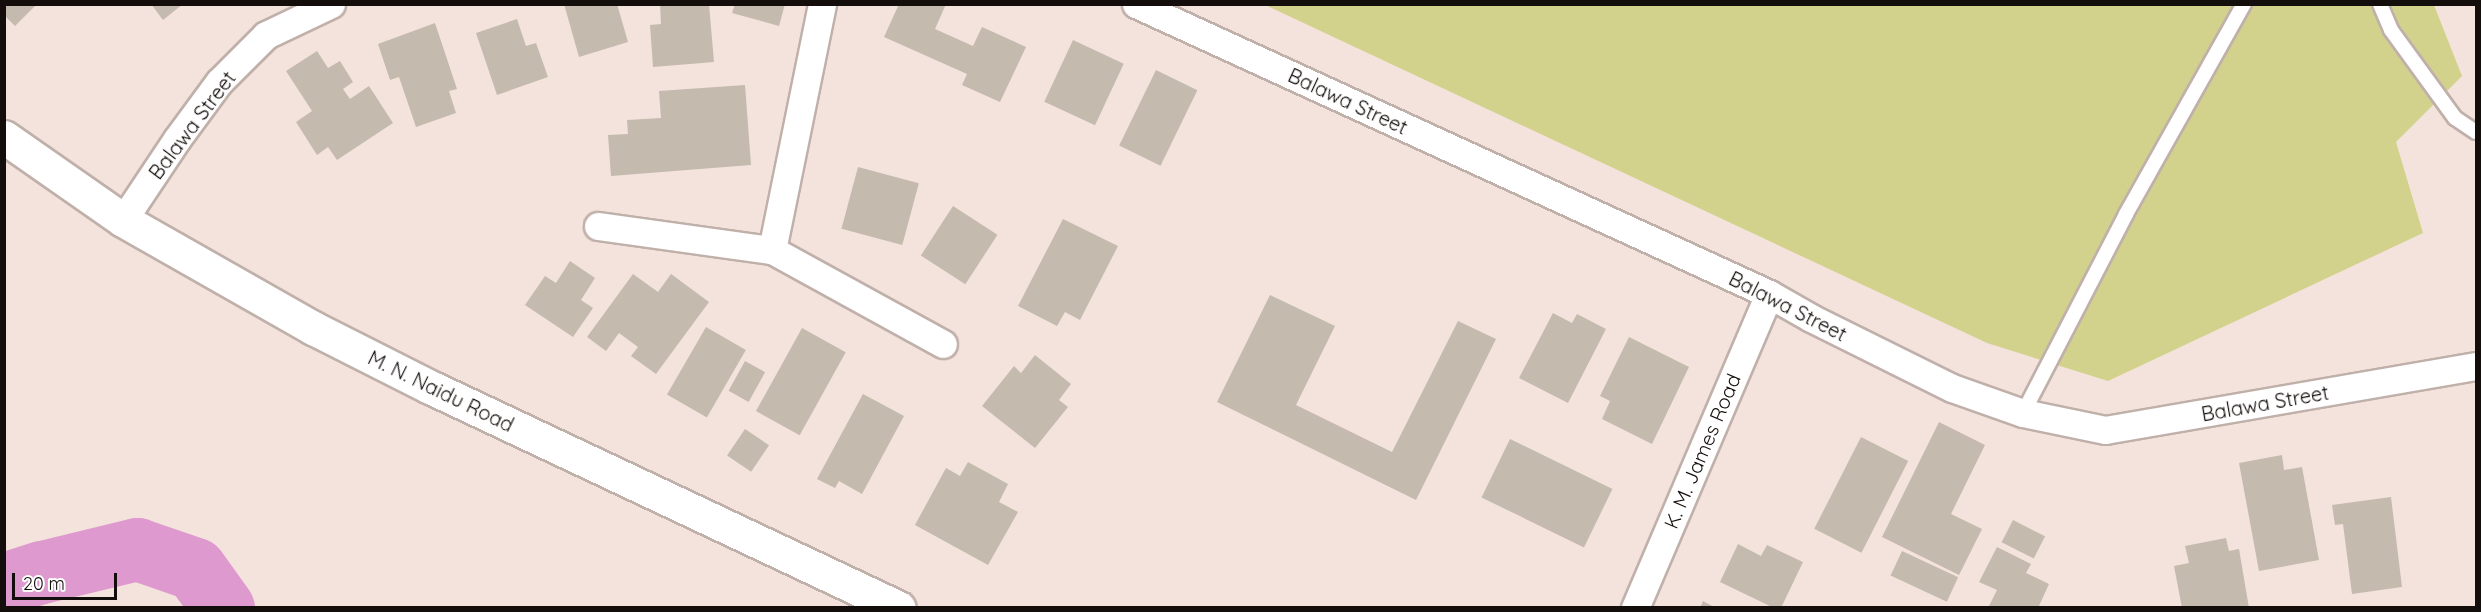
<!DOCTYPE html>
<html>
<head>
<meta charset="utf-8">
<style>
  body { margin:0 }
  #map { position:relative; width:2481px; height:612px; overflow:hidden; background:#f4e3dc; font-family:Quicksand,sans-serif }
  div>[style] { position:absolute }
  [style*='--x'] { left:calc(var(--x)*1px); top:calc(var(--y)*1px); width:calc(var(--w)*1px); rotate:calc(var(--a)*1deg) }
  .green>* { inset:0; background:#d3d28c }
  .river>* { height:63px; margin:-31.5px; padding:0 31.5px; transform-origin:31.5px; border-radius:31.5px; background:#de9acf }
  .building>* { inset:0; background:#c4baad; transform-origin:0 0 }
  .roads { filter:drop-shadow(2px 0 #c0b0aa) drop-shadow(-2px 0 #c0b0aa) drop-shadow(0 2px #c0b0aa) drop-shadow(0 -2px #c0b0aa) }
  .service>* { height:14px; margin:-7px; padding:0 7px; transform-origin:7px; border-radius:7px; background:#fff }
  .minor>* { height:27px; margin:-13.5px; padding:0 13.5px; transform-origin:13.5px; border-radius:13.5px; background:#fff }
  .secondary>* { height:33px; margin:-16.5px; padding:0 16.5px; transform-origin:16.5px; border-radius:16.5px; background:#fff }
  span { translate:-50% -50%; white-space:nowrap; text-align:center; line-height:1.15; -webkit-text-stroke:4.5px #fff; paint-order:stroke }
  .street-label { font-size:20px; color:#130d0b }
  .frame { position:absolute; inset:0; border:6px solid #130d0b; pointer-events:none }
  .scale { position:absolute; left:12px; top:573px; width:105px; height:27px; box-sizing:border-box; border:3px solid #130d0b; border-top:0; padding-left:8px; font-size:18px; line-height:21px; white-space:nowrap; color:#130d0b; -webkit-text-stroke:4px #fff; paint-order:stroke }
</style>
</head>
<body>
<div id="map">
  <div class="green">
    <i style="clip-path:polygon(1265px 5px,2434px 5px,2462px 76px,2396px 142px,2423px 233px,2108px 381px,1987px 343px)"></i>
  </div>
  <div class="river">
    <i style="--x:4;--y:584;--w:40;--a:-18"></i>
    <i style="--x:42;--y:572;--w:98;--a:-13.6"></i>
    <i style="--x:137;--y:549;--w:61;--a:19"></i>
    <i style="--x:195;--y:569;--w:48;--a:54.3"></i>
  </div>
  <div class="building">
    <i style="clip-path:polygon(4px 4px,37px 4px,15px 26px,4px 15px)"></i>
    <i style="clip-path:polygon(151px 4px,183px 4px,163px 20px)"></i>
    <i style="clip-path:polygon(564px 4px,617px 4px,628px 42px,579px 57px)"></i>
    <i style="clip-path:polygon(660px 4px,709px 4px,714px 62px,653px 67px,650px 25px,661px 24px)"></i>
    <i style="clip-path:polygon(735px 4px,785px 4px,779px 26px,732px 13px)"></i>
    <i style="clip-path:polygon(899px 4px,946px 4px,935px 29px,973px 46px,982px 27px,1026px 47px,1000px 102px,962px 85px,967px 74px,884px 37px)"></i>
    <i style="clip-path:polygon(517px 19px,526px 46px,536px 43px,548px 77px,497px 95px,476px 33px)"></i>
    <i style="clip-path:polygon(435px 23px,457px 89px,449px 91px,456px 113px,416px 127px,399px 77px,390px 80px,378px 44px)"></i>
    <i style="left:1073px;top:40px;width:56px;height:68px;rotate:25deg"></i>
    <i style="clip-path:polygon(317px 51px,328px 68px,340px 61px,353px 82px,343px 89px,350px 99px,369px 86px,393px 123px,337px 160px,328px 147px,317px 155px,296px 122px,312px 111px,286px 71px)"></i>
    <i style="left:1156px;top:70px;width:46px;height:84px;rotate:26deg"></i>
    <i style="clip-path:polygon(745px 85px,751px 165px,611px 176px,608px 135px,628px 134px,627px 120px,661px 118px,659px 91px)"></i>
    <i style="left:858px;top:167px;width:63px;height:64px;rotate:15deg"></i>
    <i style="left:953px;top:206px;width:53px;height:59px;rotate:33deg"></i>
    <i style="clip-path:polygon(1063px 219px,1118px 246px,1080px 320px,1065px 312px,1057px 326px,1018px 306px)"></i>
    <i style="clip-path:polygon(570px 261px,595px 278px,581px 300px,593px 308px,573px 337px,525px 305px,545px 276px,556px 283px)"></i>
    <i style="clip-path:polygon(633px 274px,658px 292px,671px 274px,709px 302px,656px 374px,631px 356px,638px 347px,619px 333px,606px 351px,587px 337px)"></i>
    <i style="clip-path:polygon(1270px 295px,1335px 326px,1296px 405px,1392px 452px,1458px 321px,1496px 339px,1416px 500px,1217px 402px)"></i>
    <i style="clip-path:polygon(1553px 313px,1572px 323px,1577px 314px,1606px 329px,1568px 403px,1519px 378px)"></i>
    <i style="left:706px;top:327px;width:46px;height:78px;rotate:30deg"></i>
    <i style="left:802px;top:328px;width:50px;height:95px;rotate:29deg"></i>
    <i style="clip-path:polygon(1629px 337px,1689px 367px,1652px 444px,1602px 419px,1610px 401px,1600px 396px)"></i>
    <i style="clip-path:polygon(1035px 355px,1071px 384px,1059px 400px,1068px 407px,1035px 448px,982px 406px,1014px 366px,1021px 373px)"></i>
    <i style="left:745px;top:361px;width:23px;height:34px;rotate:29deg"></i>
    <i style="clip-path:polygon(863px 394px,904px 416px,862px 494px,839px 481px,835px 488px,817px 479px)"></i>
    <i style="clip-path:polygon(1939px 422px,1985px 445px,1951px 514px,1982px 529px,1959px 575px,1882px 537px)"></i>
    <i style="left:745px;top:429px;width:29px;height:32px;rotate:34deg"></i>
    <i style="left:1861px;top:437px;width:53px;height:103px;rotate:27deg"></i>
    <i style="left:1510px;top:439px;width:114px;height:65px;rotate:26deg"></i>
    <i style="clip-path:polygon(2282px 455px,2284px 470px,2302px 467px,2319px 560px,2259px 571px,2239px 463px)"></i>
    <i style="clip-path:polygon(968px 462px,1008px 484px,999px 502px,1018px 512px,988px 565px,915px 525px,946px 468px,960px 476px)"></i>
    <i style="clip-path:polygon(2391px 497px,2402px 587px,2352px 594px,2343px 524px,2335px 525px,2332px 505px)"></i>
    <i style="left:2013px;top:520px;width:36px;height:25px;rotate:27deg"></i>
    <i style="clip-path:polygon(2226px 538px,2229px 551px,2239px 549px,2249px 608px,2182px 608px,2174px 566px,2189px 563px,2185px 546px)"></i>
    <i style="clip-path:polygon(1738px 544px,1761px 556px,1767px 545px,1803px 562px,1781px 608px,1774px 608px,1720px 582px)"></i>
    <i style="clip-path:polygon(1997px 547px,2031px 564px,2026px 573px,2049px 584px,2038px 608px,1989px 606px,1997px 590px,1979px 582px)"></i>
    <i style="left:1902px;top:551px;width:62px;height:27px;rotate:25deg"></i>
    <i style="clip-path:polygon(1703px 601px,1716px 608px,1700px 608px)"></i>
  </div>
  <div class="roads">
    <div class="service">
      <i style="--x:2380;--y:4;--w:28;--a:67"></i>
      <i style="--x:2391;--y:30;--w:109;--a:54"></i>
      <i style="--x:2455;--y:118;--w:25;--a:34"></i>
      <i style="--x:2023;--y:413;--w:224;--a:-62.6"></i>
      <i style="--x:2126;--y:214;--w:241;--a:-60.7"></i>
    </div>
    <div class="minor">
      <i style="--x:1136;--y:4;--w:696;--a:24.61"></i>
      <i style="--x:1769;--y:294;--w:48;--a:29.7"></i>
      <i style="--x:1811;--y:318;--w:157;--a:26.4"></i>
      <i style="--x:1952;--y:388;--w:75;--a:19.4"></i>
      <i style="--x:2023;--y:413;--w:84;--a:11.7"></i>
      <i style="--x:2105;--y:430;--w:376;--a:-9.8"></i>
      <i style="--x:123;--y:220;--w:97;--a:-56.3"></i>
      <i style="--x:177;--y:139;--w:71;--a:-53.6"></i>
      <i style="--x:219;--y:82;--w:66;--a:-45"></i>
      <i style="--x:266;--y:35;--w:72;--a:-25.5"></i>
      <i style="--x:598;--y:226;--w:176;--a:7.9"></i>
      <i style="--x:772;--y:250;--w:195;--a:28.8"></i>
      <i style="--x:772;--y:250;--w:251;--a:-78.5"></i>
      <i style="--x:1635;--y:608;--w:341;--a:-66.9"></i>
    </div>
    <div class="secondary">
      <i style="--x:4;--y:137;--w:145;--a:34.9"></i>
      <i style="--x:123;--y:220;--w:219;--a:29.6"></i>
      <i style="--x:313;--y:328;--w:131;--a:26.8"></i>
      <i style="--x:430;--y:387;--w:518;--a:25.23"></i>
    </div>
  </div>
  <div class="street-label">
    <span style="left:1348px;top:101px;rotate:25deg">Balawa Street</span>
    <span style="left:192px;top:125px;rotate:-53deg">Balawa Street</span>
    <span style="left:1788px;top:306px;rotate:27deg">Balawa Street</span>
    <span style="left:441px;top:391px;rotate:26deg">M. N. Naidu Road</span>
    <span style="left:2265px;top:403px;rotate:-10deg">Balawa Street</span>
    <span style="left:1702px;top:451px;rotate:-67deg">K. M. James Road</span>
  </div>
  <div class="frame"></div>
  <div class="scale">20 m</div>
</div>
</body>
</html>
